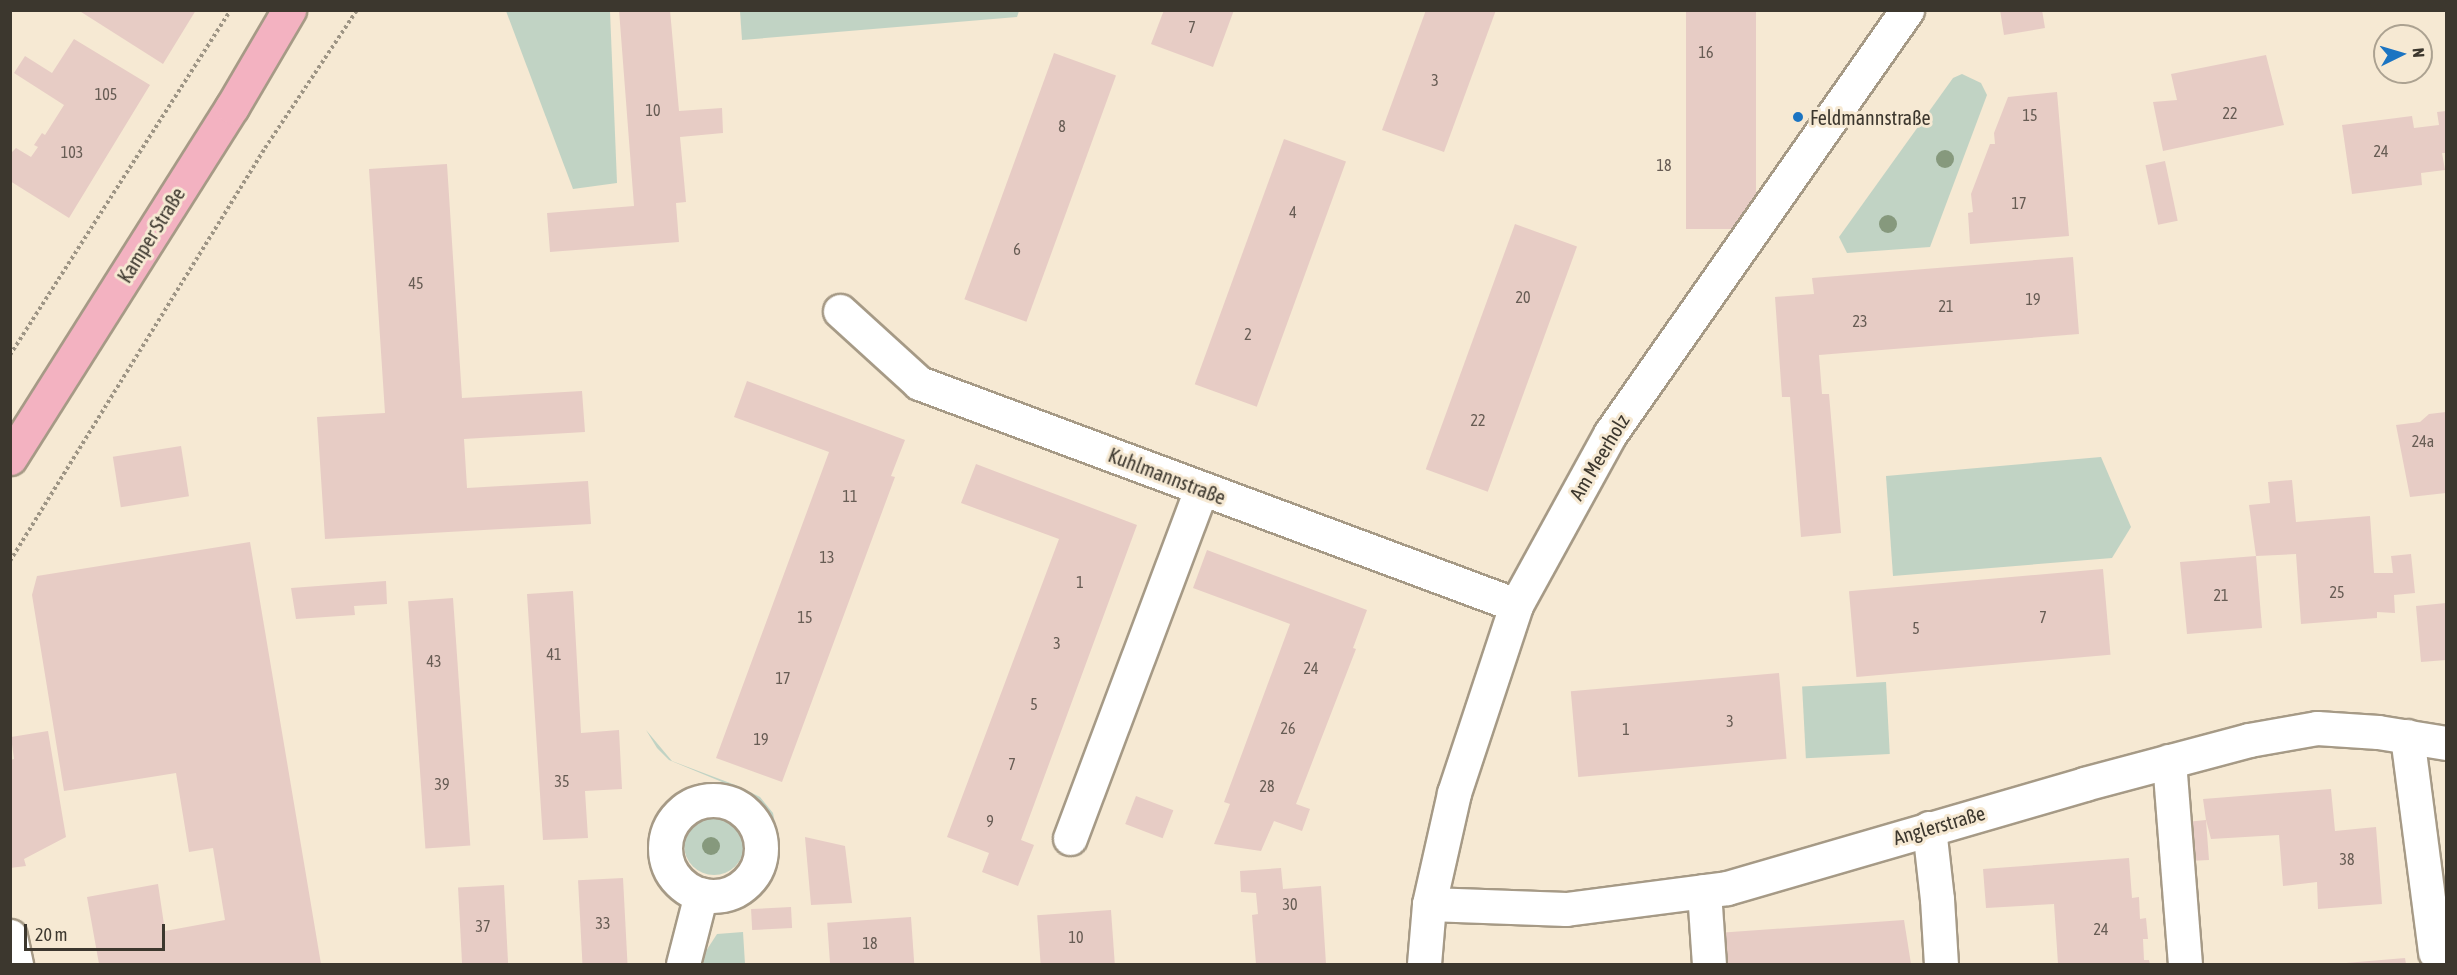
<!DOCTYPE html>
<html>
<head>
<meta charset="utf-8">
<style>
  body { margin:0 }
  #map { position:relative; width:2457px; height:975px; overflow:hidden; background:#f6e9d3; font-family:"Asap Condensed",sans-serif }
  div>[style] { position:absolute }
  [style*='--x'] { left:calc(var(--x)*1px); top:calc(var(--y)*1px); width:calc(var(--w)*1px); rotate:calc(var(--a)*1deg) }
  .green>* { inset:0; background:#c1d3c4; transform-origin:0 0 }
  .round { border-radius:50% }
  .building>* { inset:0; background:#e7ccc5; transform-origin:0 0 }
  .path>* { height:4px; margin-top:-2px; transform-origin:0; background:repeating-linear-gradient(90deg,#9e9585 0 3px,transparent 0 6px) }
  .roads { filter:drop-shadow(2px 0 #a69a86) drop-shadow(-2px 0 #a69a86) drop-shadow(0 2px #a69a86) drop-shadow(0 -2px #a69a86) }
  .minor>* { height:33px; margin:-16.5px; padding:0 16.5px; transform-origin:16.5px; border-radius:16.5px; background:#fff }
  .minor>.ring { margin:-16.5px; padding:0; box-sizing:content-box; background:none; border:33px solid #fff; border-radius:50% }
  .major>* { height:33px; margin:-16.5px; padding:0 16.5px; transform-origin:16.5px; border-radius:16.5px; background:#f3b2c1 }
  .trees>* { width:18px; height:18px; margin:-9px; border-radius:50%; background:#86997d }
  .dots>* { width:16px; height:16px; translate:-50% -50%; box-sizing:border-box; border:3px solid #f6e9d3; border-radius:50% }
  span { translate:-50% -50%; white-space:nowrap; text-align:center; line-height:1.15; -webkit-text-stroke:6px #f6e9d3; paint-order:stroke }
  .number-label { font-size:16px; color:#675c54 }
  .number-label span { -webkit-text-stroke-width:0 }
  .poi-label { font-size:20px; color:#3c372e }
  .left { translate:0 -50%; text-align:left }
  .street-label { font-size:20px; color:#3c372e }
  .frame { position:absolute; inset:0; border:12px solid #3c372e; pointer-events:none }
  .north { position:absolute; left:2373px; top:24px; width:60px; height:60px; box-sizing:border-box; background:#f6e9d3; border:2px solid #aca291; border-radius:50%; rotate:85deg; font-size:16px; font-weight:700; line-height:24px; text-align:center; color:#3c372e }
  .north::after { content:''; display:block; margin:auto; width:21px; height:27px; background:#1b74c2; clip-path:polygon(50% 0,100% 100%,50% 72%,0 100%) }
  .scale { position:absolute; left:24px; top:924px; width:141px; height:27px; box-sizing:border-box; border:3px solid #3c372e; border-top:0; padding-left:8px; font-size:18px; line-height:21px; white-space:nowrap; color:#3c372e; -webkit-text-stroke:4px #f6e9d3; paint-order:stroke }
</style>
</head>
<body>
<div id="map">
  <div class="green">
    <i style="clip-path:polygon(506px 11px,610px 11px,617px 183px,573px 189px)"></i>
    <i style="clip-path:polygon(740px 11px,740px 10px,1019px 11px,1017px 17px,742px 40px)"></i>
    <i style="clip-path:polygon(1962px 74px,1981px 83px,1987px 95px,1930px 247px,1847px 253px,1839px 237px,1953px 78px)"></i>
    <i style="clip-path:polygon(2101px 457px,2131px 527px,2112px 558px,1893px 576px,1886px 476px)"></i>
    <i style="left:1886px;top:682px;width:72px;height:84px;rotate:87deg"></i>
    <i style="clip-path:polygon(646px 730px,672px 761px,738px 786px,760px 797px,773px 813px,779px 844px,776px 844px,774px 829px,766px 813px,754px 799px,739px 789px,669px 760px,657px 748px)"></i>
    <i class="round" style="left:684px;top:815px;width:60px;height:60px"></i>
    <i style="clip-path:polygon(743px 932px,745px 964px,703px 964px,706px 951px,717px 934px)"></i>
  </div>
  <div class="building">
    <i style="clip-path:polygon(78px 10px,196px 10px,163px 64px)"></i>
    <i style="clip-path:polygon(619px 10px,670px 10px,679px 111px,722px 108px,723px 133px,680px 137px,686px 202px,676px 203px,679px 242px,550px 252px,547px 213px,634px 206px)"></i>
    <i style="clip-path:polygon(1164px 10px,1234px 10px,1213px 67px,1151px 44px)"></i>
    <i style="clip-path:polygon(1426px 10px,1496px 10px,1444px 152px,1382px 130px)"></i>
    <i style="left:1686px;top:10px;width:70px;height:219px"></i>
    <i style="clip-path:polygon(2000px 10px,2042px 10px,2045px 28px,2004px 35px)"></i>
    <i style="clip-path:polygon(74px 39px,150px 85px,69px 218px,10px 181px,10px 154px,16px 148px,31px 157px,38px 147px,34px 145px,42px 133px,45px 135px,64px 105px,14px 73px,25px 56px,52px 73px)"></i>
    <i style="left:1054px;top:53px;width:66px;height:262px;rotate:20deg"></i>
    <i style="clip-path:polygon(2266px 55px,2284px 125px,2163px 151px,2153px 102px,2177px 100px,2171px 74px)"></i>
    <i style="clip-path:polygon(2057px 92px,2069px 236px,1970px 244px,1968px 213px,1973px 212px,1971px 194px,1990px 144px,1995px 144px,1994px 133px,2008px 97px)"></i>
    <i style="clip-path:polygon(2446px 111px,2446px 153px,2442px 153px,2445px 170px,2421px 173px,2422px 185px,2352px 194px,2342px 125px,2412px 116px,2414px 128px,2439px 125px,2437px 112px)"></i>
    <i style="left:1284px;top:139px;width:66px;height:261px;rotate:20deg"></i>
    <i style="left:2165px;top:161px;width:61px;height:20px;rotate:78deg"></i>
    <i style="clip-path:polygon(447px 164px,462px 398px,582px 391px,585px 432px,464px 439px,467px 488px,588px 481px,591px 524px,325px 539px,317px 417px,385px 413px,369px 169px)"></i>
    <i style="left:1515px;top:224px;width:66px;height:261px;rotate:20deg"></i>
    <i style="clip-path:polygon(2073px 257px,2079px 334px,1819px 355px,1822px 394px,1829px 394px,1841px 533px,1801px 537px,1790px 397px,1782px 397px,1775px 297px,1814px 294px,1812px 278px)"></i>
    <i style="clip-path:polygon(747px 381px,905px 440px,891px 476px,895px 477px,782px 782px,716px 758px,829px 452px,734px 417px)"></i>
    <i style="clip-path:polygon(2446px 412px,2446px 493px,2410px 497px,2396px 425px,2420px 422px,2429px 414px)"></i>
    <i style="left:181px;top:446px;width:51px;height:69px;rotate:81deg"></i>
    <i style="clip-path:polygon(976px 464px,1137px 525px,1021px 840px,1034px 845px,1018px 886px,982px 872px,989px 853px,947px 837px,1059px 539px,961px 503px)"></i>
    <i style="clip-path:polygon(2292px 480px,2296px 522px,2370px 516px,2374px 573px,2393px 573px,2391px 556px,2411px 554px,2415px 593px,2394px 595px,2395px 613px,2377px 612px,2377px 618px,2301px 624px,2296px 554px,2256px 556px,2262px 628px,2187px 634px,2180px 562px,2256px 556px,2249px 505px,2270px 503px,2268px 482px)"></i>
    <i style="clip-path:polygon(250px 542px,321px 964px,99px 964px,87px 897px,158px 884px,165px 931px,225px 920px,213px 848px,189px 852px,176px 773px,64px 791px,32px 595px,37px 576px)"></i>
    <i style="clip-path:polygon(1207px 550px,1367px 610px,1353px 648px,1356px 649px,1296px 804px,1310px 809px,1302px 831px,1274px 821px,1261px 851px,1214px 844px,1230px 804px,1224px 802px,1290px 624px,1193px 588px)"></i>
    <i style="left:2103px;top:569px;width:86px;height:255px;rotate:85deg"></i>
    <i style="clip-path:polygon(386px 581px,387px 604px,354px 606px,355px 615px,296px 619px,291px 588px)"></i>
    <i style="clip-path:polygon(573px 591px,581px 733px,619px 730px,622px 789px,585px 791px,588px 838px,543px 840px,527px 594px)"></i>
    <i style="left:453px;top:598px;width:248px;height:45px;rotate:86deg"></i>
    <i style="clip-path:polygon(2446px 603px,2446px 660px,2421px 662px,2416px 606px)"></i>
    <i style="left:1779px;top:673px;width:86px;height:209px;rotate:85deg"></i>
    <i style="clip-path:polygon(48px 731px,66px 837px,24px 859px,26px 866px,10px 868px,10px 760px,14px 759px,11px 737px)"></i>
    <i style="clip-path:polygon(2331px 789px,2335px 831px,2376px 827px,2382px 904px,2318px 909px,2317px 882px,2283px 886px,2279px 835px,2211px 839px,2206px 820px,2209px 860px,2189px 861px,2186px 822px,2206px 820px,2203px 799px)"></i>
    <i style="left:1136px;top:796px;width:40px;height:30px;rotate:21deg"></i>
    <i style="clip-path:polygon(805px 837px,845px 846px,852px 903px,811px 905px)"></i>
    <i style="clip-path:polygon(2129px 858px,2132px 898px,2139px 897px,2140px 919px,2146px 918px,2148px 939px,2143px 939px,2144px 960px,2149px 960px,2150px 964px,2058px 964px,2054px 904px,1986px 908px,1983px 869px)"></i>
    <i style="clip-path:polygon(1281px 868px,1283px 889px,1321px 886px,1326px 964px,1256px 964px,1252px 915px,1258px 914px,1256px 893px,1241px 892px,1240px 871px)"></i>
    <i style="left:623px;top:878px;width:86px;height:45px;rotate:87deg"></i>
    <i style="left:504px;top:885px;width:79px;height:46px;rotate:87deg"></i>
    <i style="left:791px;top:907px;width:21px;height:40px;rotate:87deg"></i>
    <i style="left:1111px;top:910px;width:54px;height:74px;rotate:86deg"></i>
    <i style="left:911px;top:917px;width:47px;height:84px;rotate:86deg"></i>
    <i style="clip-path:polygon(1904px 920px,1911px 964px,1719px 964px,1717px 933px)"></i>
    <i style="clip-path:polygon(2405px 958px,2406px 964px,2346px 964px,2346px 963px)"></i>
  </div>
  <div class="path">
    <i style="--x:10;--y:355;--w:410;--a:-57.4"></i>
    <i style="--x:10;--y:561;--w:485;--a:-58.3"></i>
    <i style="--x:265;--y:148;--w:166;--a:-56.3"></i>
  </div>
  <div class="roads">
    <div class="minor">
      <i style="--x:840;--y:311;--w:107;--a:42.3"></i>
      <i style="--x:919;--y:383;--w:637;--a:20.4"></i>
      <i style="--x:2407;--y:736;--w:218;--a:82.6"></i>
      <i style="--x:2169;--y:761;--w:204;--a:85.5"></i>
      <i class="ring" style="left:665px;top:800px;width:63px;height:63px"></i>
      <i style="--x:1929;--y:828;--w:71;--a:83.6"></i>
      <i style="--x:1937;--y:899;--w:65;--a:86.5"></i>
      <i style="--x:1070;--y:838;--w:373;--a:-69.4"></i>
      <i style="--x:1704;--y:891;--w:73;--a:86.1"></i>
      <i style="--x:1429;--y:904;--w:137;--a:2.1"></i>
      <i style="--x:1566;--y:909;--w:162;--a:-7.4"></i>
      <i style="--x:1727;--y:888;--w:372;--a:-16.2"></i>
      <i style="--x:2084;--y:784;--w:171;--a:-14.9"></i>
      <i style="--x:2249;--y:740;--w:69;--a:-10"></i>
      <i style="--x:2317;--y:728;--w:61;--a:3.8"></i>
      <i style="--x:2378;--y:732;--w:69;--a:9.2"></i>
      <i style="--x:10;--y:936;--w:29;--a:78"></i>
      <i style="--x:683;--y:964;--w:72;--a:-75.6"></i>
      <i style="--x:1424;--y:964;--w:60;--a:-85.2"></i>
      <i style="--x:1429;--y:904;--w:114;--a:-77.3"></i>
      <i style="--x:1454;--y:793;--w:198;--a:-71.7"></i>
      <i style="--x:1516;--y:605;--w:195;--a:-61.2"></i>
      <i style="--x:1610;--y:434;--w:518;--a:-54.99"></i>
    </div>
    <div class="major">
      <i style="--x:10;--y:458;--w:415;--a:-57.7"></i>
      <i style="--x:232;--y:107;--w:113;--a:-59.6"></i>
    </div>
  </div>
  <div class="trees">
    <i style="left:1945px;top:159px"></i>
    <i style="left:1888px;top:224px"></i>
    <i style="left:711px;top:846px"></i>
  </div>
  <div class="dots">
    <i style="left:1798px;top:117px;background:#1b74c2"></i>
  </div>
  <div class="number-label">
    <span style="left:1192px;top:27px">7</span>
    <span style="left:1706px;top:52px">16</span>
    <span style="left:1435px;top:80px">3</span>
    <span style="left:106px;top:94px">105</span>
    <span style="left:653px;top:110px">10</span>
    <span style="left:2230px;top:113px">22</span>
    <span style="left:2030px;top:115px">15</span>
    <span style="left:1062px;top:126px">8</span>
    <span style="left:2381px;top:151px">24</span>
    <span style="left:72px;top:152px">103</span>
    <span style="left:1664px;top:165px">18</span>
    <span style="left:2019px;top:203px">17</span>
    <span style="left:1293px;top:212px">4</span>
    <span style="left:1017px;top:249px">6</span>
    <span style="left:416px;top:283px">45</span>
    <span style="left:1523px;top:297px">20</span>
    <span style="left:2033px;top:299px">19</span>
    <span style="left:1946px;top:306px">21</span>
    <span style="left:1860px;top:321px">23</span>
    <span style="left:1248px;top:334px">2</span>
    <span style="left:1478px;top:420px">22</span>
    <span style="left:2423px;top:441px">24a</span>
    <span style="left:850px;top:496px">11</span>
    <span style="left:827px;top:557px">13</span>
    <span style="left:1080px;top:582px">1</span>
    <span style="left:2337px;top:592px">25</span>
    <span style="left:2221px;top:595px">21</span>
    <span style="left:805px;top:617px">15</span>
    <span style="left:2043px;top:617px">7</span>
    <span style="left:1916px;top:628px">5</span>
    <span style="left:1057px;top:643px">3</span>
    <span style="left:554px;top:654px">41</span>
    <span style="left:434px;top:661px">43</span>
    <span style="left:1311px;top:668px">24</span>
    <span style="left:783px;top:678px">17</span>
    <span style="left:1034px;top:704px">5</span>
    <span style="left:1730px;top:721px">3</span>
    <span style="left:1288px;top:728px">26</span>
    <span style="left:1626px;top:729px">1</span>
    <span style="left:761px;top:739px">19</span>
    <span style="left:1012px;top:764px">7</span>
    <span style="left:562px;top:781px">35</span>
    <span style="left:442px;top:784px">39</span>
    <span style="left:1267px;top:786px">28</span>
    <span style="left:990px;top:821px">9</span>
    <span style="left:2347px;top:859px">38</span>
    <span style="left:1290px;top:904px">30</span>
    <span style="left:603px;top:923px">33</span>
    <span style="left:483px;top:926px">37</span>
    <span style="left:2101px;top:929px">24</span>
    <span style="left:1076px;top:937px">10</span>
    <span style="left:870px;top:943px">18</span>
  </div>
  <div class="poi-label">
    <span class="left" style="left:1810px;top:117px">Feldmannstraße</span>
  </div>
  <div class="street-label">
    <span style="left:151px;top:235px;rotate:-58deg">Kamper Straße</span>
    <span style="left:1599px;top:457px;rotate:-59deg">Am Meerholz</span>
    <span style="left:1167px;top:476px;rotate:21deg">Kuhlmannstraße</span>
    <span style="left:1939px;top:825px;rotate:-16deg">Anglerstraße</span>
  </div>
  <div class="frame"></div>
  <div class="north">N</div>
  <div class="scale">20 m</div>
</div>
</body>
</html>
